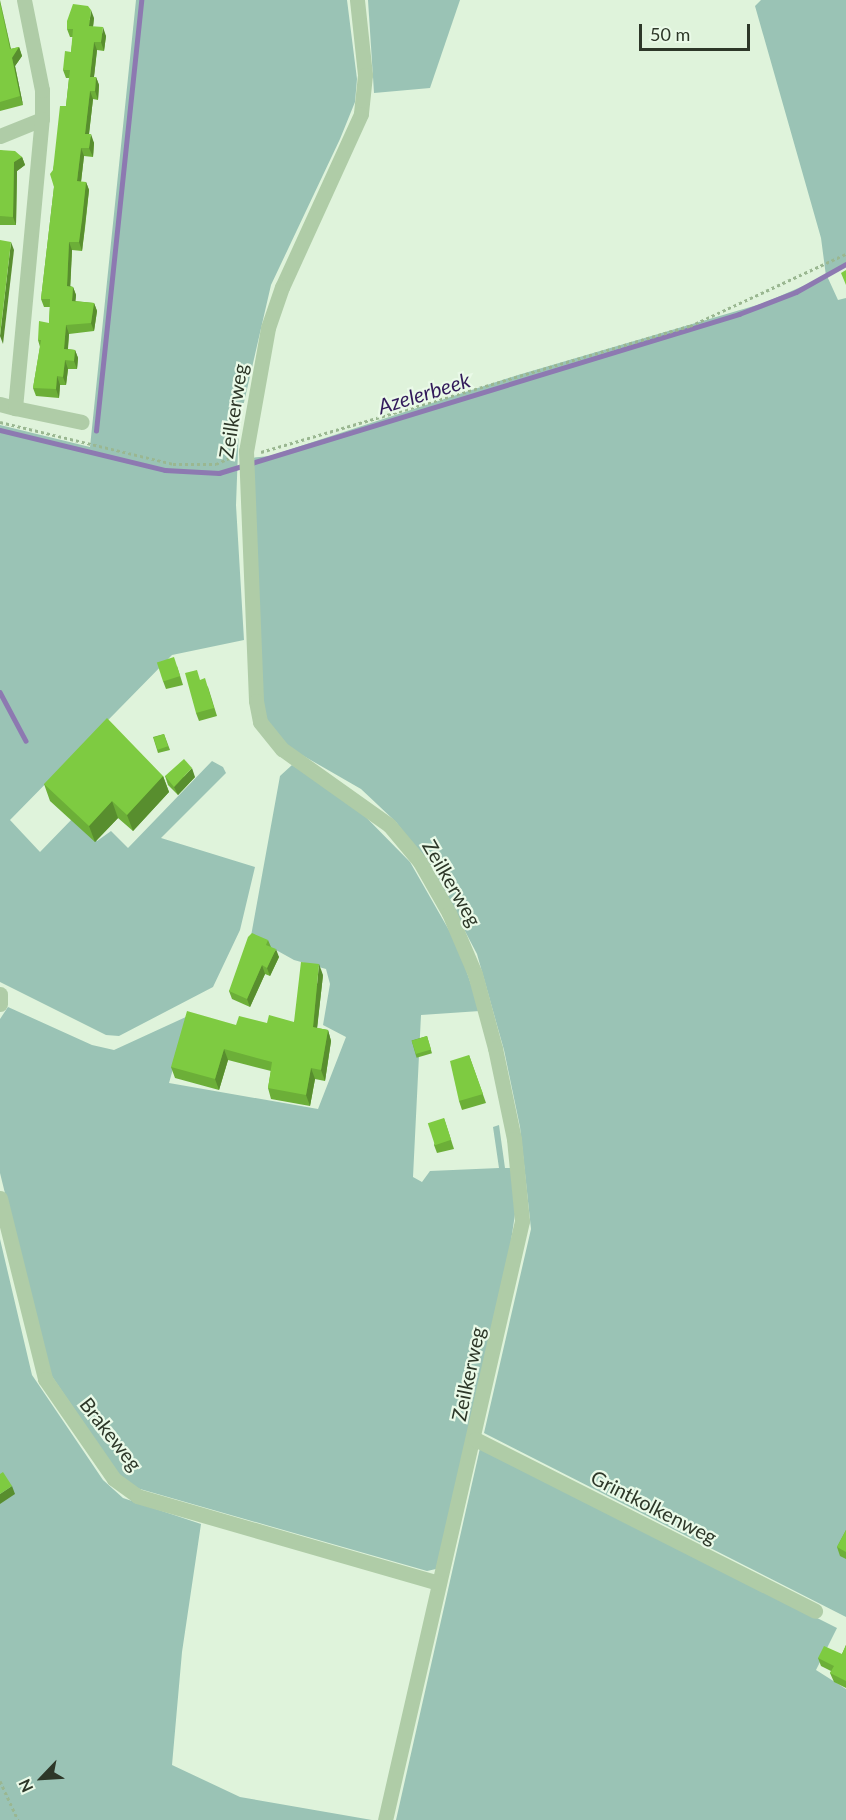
<!DOCTYPE html>
<html>
<head>
<meta charset="utf-8">
<style>
  body { margin:0 }
  #map { position:relative; width:846px; height:1820px; overflow:hidden; background:#dff3db; font-family:Lato,sans-serif }
  div>[style] { position:absolute }
  [style*='--x'] { left:calc(var(--x)*1px); top:calc(var(--y)*1px); width:calc(var(--w)*1px); rotate:calc(var(--a)*1deg) }
  .green>* { inset:0; background:#9ac3b5 }
  .stream>* { height:4.5px; margin:-2.25px; padding:0 2.25px; transform-origin:2.25px; border-radius:2.25px; background:#8d79b1 }
  .path>* { height:3px; margin-top:-1.5px; transform-origin:0; background:repeating-linear-gradient(90deg,#9ab791 0 3px,transparent 0 6px) }
  .street>* { height:15px; margin:-7.5px; padding:0 7.5px; transform-origin:7.5px; border-radius:7.5px; background:#afcca7 }
  .wall>* { inset:0; background:#6caf38; transform-origin:0 0 }
  .shaded-wall>* { inset:0; background:#588e2e }
  .building>* { inset:0; background:#7ecb41; transform-origin:0 0 }
  span { translate:-50% -50%; white-space:nowrap; text-align:center; line-height:1.15; -webkit-text-stroke:4.5px #eafae8; paint-order:stroke }
  .street-label { font-size:20px; color:#2d3728 }
  .water-label { font-size:21px; color:#331b5b; font-style:italic }
  .north { position:absolute; left:12px; top:1748px; width:60px; height:60px; -webkit-text-stroke:4px #eafae8; paint-order:stroke; rotate:245deg; font-size:16px; font-weight:700; line-height:24px; text-align:center; color:#2d3728 }
  .north::after { content:''; display:block; margin:auto; width:21px; height:27px; background:#2d3728; clip-path:polygon(50% 0,100% 100%,50% 72%,0 100%) }
  .scale { position:absolute; left:639px; top:24px; width:111px; height:27px; box-sizing:border-box; border:3px solid #2d3728; border-top:0; padding-left:8px; font-size:18px; line-height:21px; white-space:nowrap; color:#2d3728; -webkit-text-stroke:4px #eafae8; paint-order:stroke }
</style>
</head>
<body>
<div id="map">
  <div class="green">
    <i style="clip-path:polygon(136px 0,347px 0,357px 79px,355px 102px,340px 139px,271px 285px,239px 424px,236px 505px,244px 640px,172px 655px,10px 820px,40px 852px,74px 817px,97px 841px,111px 831px,128px 848px,212px 761px,223px 767px,226px 773px,161px 838px,255px 867px,240px 930px,213px 987px,119px 1036px,106px 1035px,0 982px,0 425px,90px 447px)"></i>
    <i style="clip-path:polygon(368px 0,460px 0,430px 88px,374px 93px)"></i>
    <i style="clip-path:polygon(761px 0,846px 0,846px 263px,827px 276px,838px 300px,846px 298px,846px 1617px,484px 1433px,531px 1229px,520px 1127px,504px 1050px,477px 954px,434px 872px,396px 822px,361px 789px,288px 747px,264px 719px,250px 458px,270px 456px,518px 375px,764px 303px,826px 276px,821px 238px,755px 6px)"></i>
    <i style="clip-path:polygon(292px 765px,351px 802px,410px 862px,458px 946px,480px 1011px,421px 1015px,413px 1177px,422px 1182px,430px 1171px,499px 1168px,493px 1127px,499px 1125px,505px 1168px,511px 1168px,515px 1214px,505px 1282px,436px 1569px,427px 1571px,133px 1487px,119px 1475px,49px 1372px,0 1173px,0 1019px,8px 1007px,92px 1045px,114px 1050px,188px 1016px,169px 1083px,318px 1109px,346px 1037px,323px 1025px,330px 984px,326px 969px,294px 960px,251px 936px,280px 776px)"></i>
    <i style="clip-path:polygon(0 1239px,32px 1375px,103px 1480px,123px 1498px,201px 1524px,182px 1652px,172px 1765px,240px 1797px,372px 1820px,0 1820px)"></i>
    <i style="clip-path:polygon(480px 1448px,837px 1628px,816px 1670px,846px 1689px,846px 1820px,396px 1820px)"></i>
  </div>
  <div class="stream">
    <i style="--x:0;--y:430;--w:170;--a:13.6"></i>
    <i style="--x:165;--y:470;--w:54;--a:3.2"></i>
    <i style="--x:219;--y:473;--w:544;--a:-17"></i>
    <i style="--x:739;--y:314;--w:61;--a:-21.1"></i>
    <i style="--x:796;--y:292;--w:57;--a:-29.2"></i>
    <i style="--x:96;--y:431;--w:433;--a:-84"></i>
    <i style="--x:0;--y:692;--w:55;--a:62"></i>
  </div>
  <div class="path">
    <i style="--x:0;--y:422;--w:178;--a:13.6"></i>
    <i style="--x:173;--y:464;--w:43;--a:0"></i>
    <i style="--x:216;--y:464;--w:17;--a:-24"></i>
    <i style="--x:261;--y:452;--w:447;--a:-16.4"></i>
    <i style="--x:690;--y:326;--w:172;--a:-24.8"></i>
    <i style="--x:0;--y:1781;--w:43;--a:65.2"></i>
  </div>
  <div class="street">
    <i style="--x:357;--y:0;--w:75;--a:83.9"></i>
    <i style="--x:365;--y:75;--w:39;--a:96"></i>
    <i style="--x:361;--y:114;--w:190;--a:114.5"></i>
    <i style="--x:282;--y:287;--w:43;--a:108.9"></i>
    <i style="--x:268;--y:328;--w:125;--a:100.1"></i>
    <i style="--x:246;--y:451;--w:250;--a:87.7"></i>
    <i style="--x:256;--y:701;--w:21;--a:79"></i>
    <i style="--x:260;--y:722;--w:35;--a:51"></i>
    <i style="--x:282;--y:749;--w:131;--a:35.4"></i>
    <i style="--x:389;--y:825;--w:48;--a:50"></i>
    <i style="--x:420;--y:862;--w:59;--a:60.4"></i>
    <i style="--x:449;--y:913;--w:66;--a:66.9"></i>
    <i style="--x:475;--y:974;--w:77;--a:74.9"></i>
    <i style="--x:495;--y:1048;--w:93;--a:78.2"></i>
    <i style="--x:514;--y:1139;--w:82;--a:84.4"></i>
    <i style="--x:522;--y:1221;--w:614;--a:102.88"></i>
    <i style="--x:0;--y:136;--w:45;--a:-22"></i>
    <i style="--x:42;--y:119;--w:29;--a:-90"></i>
    <i style="--x:42;--y:90;--w:92;--a:-101.3"></i>
    <i style="--x:0;--y:404;--w:16;--a:15"></i>
    <i style="--x:15;--y:408;--w:290;--a:-84.7"></i>
    <i style="--x:15;--y:408;--w:68;--a:11.8"></i>
    <i style="--x:0;--y:994;--w:10;--a:90"></i>
    <i style="--x:0;--y:1198;--w:187;--a:76"></i>
    <i style="--x:45;--y:1379;--w:121;--a:55.4"></i>
    <i style="--x:114;--y:1479;--w:29;--a:36"></i>
    <i style="--x:137;--y:1496;--w:314;--a:16.1"></i>
    <i style="--x:475;--y:1439;--w:381;--a:26.8"></i>
  </div>
  <div class="wall">
    <i style="clip-path:polygon(0 0,11px 49px,19px 47px,22px 56px,15px 66px,23px 105px,0 111px)"></i>
    <i style="clip-path:polygon(94px 18px,93px 27px,106px 36px,104px 51px,97px 50px,94px 77px,96px 77px,99px 85px,98px 100px,93px 99px,89px 134px,94px 143px,93px 157px,84px 156px,81px 182px,86px 182px,89px 190px,85px 228px,82px 251px,72px 250px,70px 286px,73px 287px,76px 295px,75px 301px,94px 303px,97px 311px,94px 331px,69px 334px,68px 349px,75px 350px,78px 358px,77px 369px,68px 369px,66px 385px,60px 385px,59px 398px,36px 396px,33px 388px,40px 347px,38px 340px,49px 323px,50px 307px,44px 307px,41px 299px,54px 187px,53px 170px,66px 106px,69px 78px,66px 78px,63px 70px,71px 52px,73px 37px,70px 37px,67px 29px)"></i>
    <i style="clip-path:polygon(0 150px,22px 157px,25px 165px,17px 171px,16px 225px,0 225px)"></i>
    <i style="clip-path:polygon(177px 666px,183px 685px,166px 689px,163px 681px)"></i>
    <i style="clip-path:polygon(200px 680px,208px 687px,217px 716px,199px 721px,196px 713px)"></i>
    <i style="clip-path:polygon(164px 734px,170px 750px,158px 753px,153px 737px)"></i>
    <i style="clip-path:polygon(163px 776px,169px 792px,133px 831px,118px 818px,95px 842px,50px 801px,44px 784px)"></i>
    <i style="clip-path:polygon(165px 776px,195px 777px,178px 795px,168px 785px)"></i>
    <i style="clip-path:polygon(268px 940px,271px 947px,279px 957px,270px 976px,265px 974px,250px 1007px,232px 999px,229px 991px)"></i>
    <i style="clip-path:polygon(323px 975px,317px 1028px,328px 1030px,331px 1041px,325px 1081px,315px 1079px,310px 1106px,271px 1099px,268px 1088px,271px 1071px,228px 1060px,219px 1090px,175px 1078px,171px 1067px,236px 1025px,294px 1022px)"></i>
    <i style="left:427px;top:1036px;width:18px;height:16px;rotate:74deg"></i>
    <i style="clip-path:polygon(469px 1055px,486px 1103px,462px 1110px,459px 1101px)"></i>
    <i style="clip-path:polygon(444px 1118px,454px 1149px,437px 1153px,434px 1145px)"></i>
    <i style="clip-path:polygon(846px 1530px,846px 1559px,840px 1556px,837px 1547px)"></i>
    <i style="clip-path:polygon(846px 1645px,846px 1688px,834px 1682px,830px 1673px,831px 1671px,821px 1666px,818px 1658px,842px 1654px)"></i>
  </div>
  <div class="shaded-wall">
    <i style="clip-path:polygon(0 0,12px 56px,19px 47px,22px 56px,15px 66px,23px 105px,20px 96px)"></i>
    <i style="clip-path:polygon(91px 10px,94px 18px,92px 35px,89px 26px)"></i>
    <i style="clip-path:polygon(103px 27px,106px 36px,104px 51px,101px 42px)"></i>
    <i style="clip-path:polygon(94px 42px,97px 50px,93px 85px,90px 77px)"></i>
    <i style="clip-path:polygon(96px 77px,99px 85px,98px 100px,95px 91px)"></i>
    <i style="clip-path:polygon(90px 91px,93px 99px,88px 142px,85px 134px)"></i>
    <i style="clip-path:polygon(91px 134px,94px 143px,93px 157px,89px 148px)"></i>
    <i style="clip-path:polygon(81px 148px,84px 156px,80px 190px,77px 181px)"></i>
    <i style="clip-path:polygon(22px 157px,25px 165px,17px 171px,16px 225px,13px 217px,14px 162px)"></i>
    <i style="clip-path:polygon(86px 182px,89px 190px,82px 251px,79px 242px)"></i>
    <i style="clip-path:polygon(11px 242px,14px 250px,3px 344px,0 336px)"></i>
    <i style="clip-path:polygon(69px 242px,72px 250px,70px 294px,67px 286px)"></i>
    <i style="clip-path:polygon(73px 287px,76px 295px,75px 309px,72px 301px)"></i>
    <i style="clip-path:polygon(94px 303px,97px 311px,94px 331px,91px 323px)"></i>
    <i style="clip-path:polygon(66px 325px,69px 334px,67px 357px,64px 349px)"></i>
    <i style="clip-path:polygon(75px 350px,78px 358px,77px 369px,74px 361px)"></i>
    <i style="clip-path:polygon(65px 360px,68px 369px,66px 385px,63px 377px)"></i>
    <i style="clip-path:polygon(57px 376px,60px 385px,59px 398px,56px 389px)"></i>
    <i style="clip-path:polygon(192px 768px,195px 777px,178px 795px,174px 787px)"></i>
    <i style="clip-path:polygon(163px 776px,169px 792px,133px 831px,127px 815px)"></i>
    <i style="clip-path:polygon(112px 801px,118px 818px,95px 842px,89px 826px)"></i>
    <i style="clip-path:polygon(276px 949px,279px 957px,270px 976px,267px 968px)"></i>
    <i style="clip-path:polygon(319px 964px,323px 975px,316px 1038px,313px 1027px)"></i>
    <i style="clip-path:polygon(262px 965px,265px 974px,250px 1007px,247px 999px)"></i>
    <i style="clip-path:polygon(328px 1030px,331px 1041px,325px 1081px,321px 1070px)"></i>
    <i style="clip-path:polygon(224px 1049px,228px 1060px,219px 1090px,215px 1079px)"></i>
    <i style="clip-path:polygon(311px 1068px,315px 1079px,310px 1106px,306px 1095px)"></i>
    <i style="clip-path:polygon(12px 1486px,15px 1494px,0 1504px,0 1494px)"></i>
  </div>
  <div class="building">
    <i style="clip-path:polygon(0 3px,10px 49px,19px 47px,12px 58px,20px 96px,0 102px)"></i>
    <i style="clip-path:polygon(73px 4px,88px 6px,91px 10px,89px 26px,103px 27px,101px 42px,94px 42px,90px 77px,96px 77px,95px 91px,90px 91px,85px 134px,91px 134px,89px 148px,81px 148px,77px 181px,86px 182px,82px 220px,79px 242px,69px 242px,67px 286px,73px 287px,72px 301px,94px 303px,91px 323px,66px 325px,64px 349px,75px 350px,74px 361px,65px 360px,63px 377px,57px 376px,56px 389px,33px 388px,41px 340px,38px 340px,39px 321px,49px 323px,50px 299px,41px 299px,54px 187px,50px 174px,53px 170px,60px 106px,66px 106px,70px 70px,63px 70px,65px 51px,71px 52px,73px 29px,67px 29px,67px 21px)"></i>
    <i style="clip-path:polygon(0 150px,15px 151px,22px 157px,14px 162px,13px 217px,0 216px)"></i>
    <i style="clip-path:polygon(0 240px,11px 242px,0 335px)"></i>
    <i style="clip-path:polygon(846px 270px,846px 285px,841px 273px)"></i>
    <i style="left:174px;top:657px;width:20px;height:18px;rotate:72deg"></i>
    <i style="clip-path:polygon(197px 670px,200px 680px,205px 678px,214px 708px,196px 713px,185px 673px)"></i>
    <i style="clip-path:polygon(107px 718px,163px 776px,127px 815px,112px 801px,89px 826px,44px 784px)"></i>
    <i style="left:164px;top:734px;width:13px;height:11px;rotate:72deg"></i>
    <i style="clip-path:polygon(184px 759px,192px 768px,174px 787px,165px 776px)"></i>
    <i style="clip-path:polygon(252px 933px,268px 940px,266px 945px,276px 949px,267px 968px,262px 965px,247px 999px,229px 991px,248px 937px)"></i>
    <i style="clip-path:polygon(301px 962px,319px 964px,313px 1027px,328px 1030px,321px 1070px,311px 1068px,306px 1095px,268px 1088px,272px 1062px,224px 1049px,215px 1079px,171px 1067px,187px 1011px,236px 1025px,239px 1016px,267px 1023px,269px 1015px,294px 1022px)"></i>
    <i style="left:427px;top:1036px;width:14px;height:16px;rotate:73deg"></i>
    <i style="clip-path:polygon(469px 1055px,483px 1094px,459px 1101px,450px 1061px)"></i>
    <i style="left:444px;top:1118px;width:23px;height:17px;rotate:72deg"></i>
    <i style="clip-path:polygon(3px 1472px,12px 1486px,0 1494px,0 1474px)"></i>
    <i style="clip-path:polygon(846px 1530px,846px 1552px,837px 1547px)"></i>
    <i style="clip-path:polygon(846px 1645px,846px 1681px,830px 1673px,834px 1666px,818px 1658px,824px 1646px,842px 1654px)"></i>
  </div>
  <div class="street-label">
    <span style="left:233px;top:411px;rotate:-81deg">Zeilkerweg</span>
    <span style="left:452px;top:883px;rotate:60deg">Zeilkerweg</span>
    <span style="left:468px;top:1374px;rotate:-78deg">Zeilkerweg</span>
    <span style="left:111px;top:1434px;rotate:52deg">Brakeweg</span>
    <span style="left:654px;top:1507px;rotate:27deg">Grintkolkenweg</span>
  </div>
  <div class="water-label">
    <span style="left:424px;top:393px;rotate:-17deg">Azelerbeek</span>
  </div>
  <div class="north">N</div>
  <div class="scale">50 m</div>
</div>
</body>
</html>
